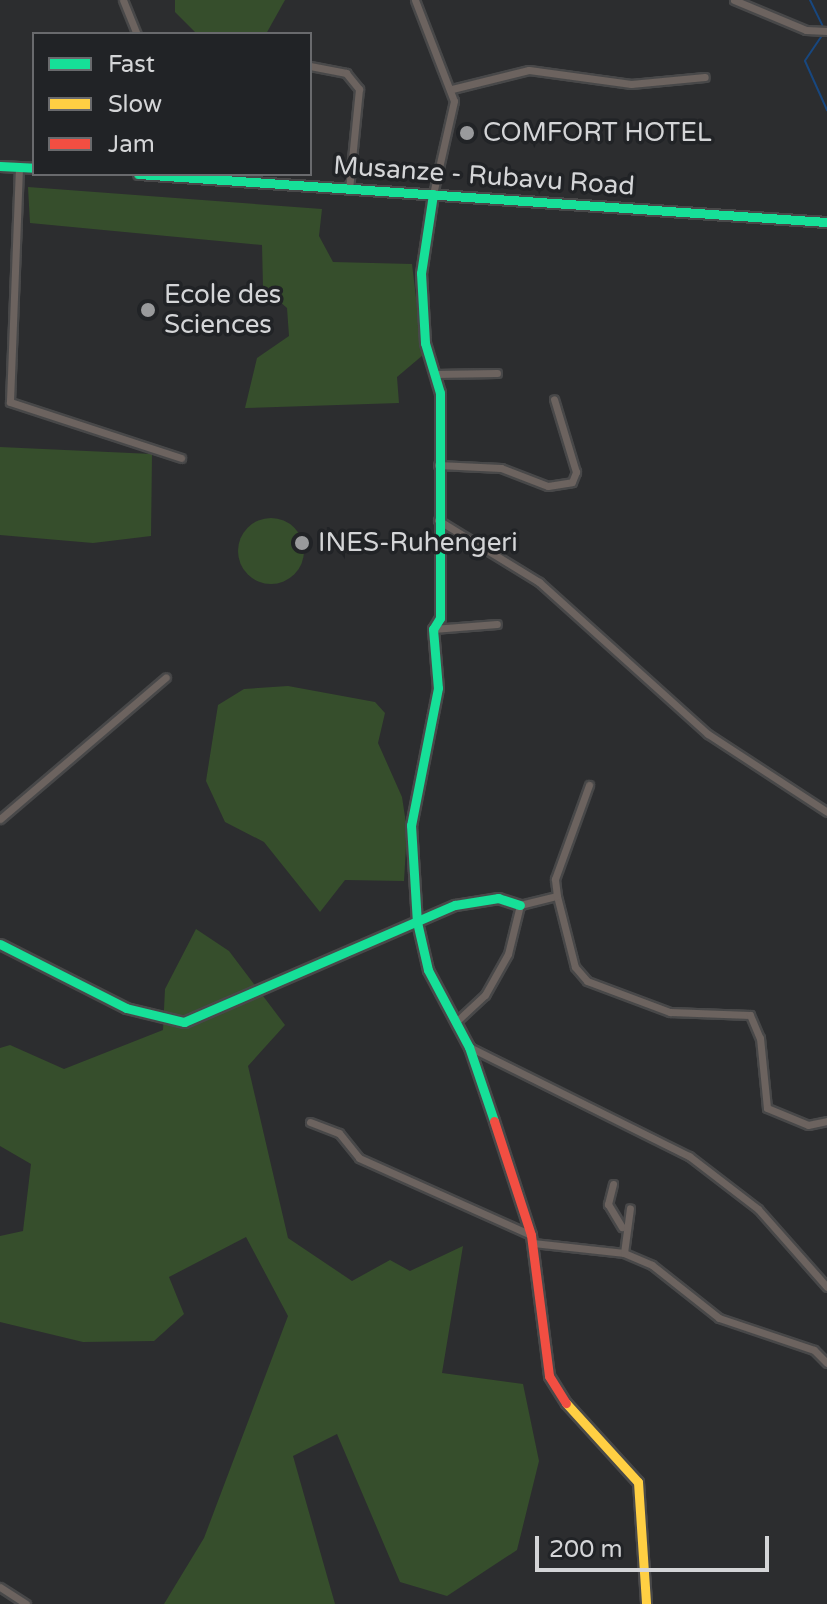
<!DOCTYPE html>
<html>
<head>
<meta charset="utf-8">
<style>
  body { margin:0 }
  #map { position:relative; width:827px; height:1604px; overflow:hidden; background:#2c2d2f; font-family:"Varela Round",sans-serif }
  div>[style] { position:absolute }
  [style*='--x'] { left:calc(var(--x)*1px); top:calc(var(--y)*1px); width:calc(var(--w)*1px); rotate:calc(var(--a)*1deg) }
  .green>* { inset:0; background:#364e2c }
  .round { border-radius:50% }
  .stream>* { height:2px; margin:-1px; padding:0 1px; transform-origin:1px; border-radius:1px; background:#18477f }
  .roads { filter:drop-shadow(2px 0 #484849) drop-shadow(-2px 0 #484849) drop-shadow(0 2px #484849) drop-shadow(0 -2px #484849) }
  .street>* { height:7px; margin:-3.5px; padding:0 3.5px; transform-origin:3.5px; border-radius:3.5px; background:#6c635f }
  .fast>* { height:9px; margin:-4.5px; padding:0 4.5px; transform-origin:4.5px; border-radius:4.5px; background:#16e098 }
  .slow>* { height:9px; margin:-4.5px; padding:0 4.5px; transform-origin:4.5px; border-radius:4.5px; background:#ffcf43 }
  .jam>* { height:9px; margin:-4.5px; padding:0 4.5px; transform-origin:4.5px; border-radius:4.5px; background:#f24e42 }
  .dots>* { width:22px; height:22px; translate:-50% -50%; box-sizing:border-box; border:4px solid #212326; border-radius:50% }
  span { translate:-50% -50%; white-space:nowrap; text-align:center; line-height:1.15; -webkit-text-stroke:7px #212326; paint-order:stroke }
  .poi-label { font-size:26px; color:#d4d5d7 }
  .left { translate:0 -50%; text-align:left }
  .street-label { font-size:26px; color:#d4d5d7 }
  .legend { position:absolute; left:32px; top:32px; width:280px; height:144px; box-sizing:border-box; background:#212326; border:2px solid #696a6d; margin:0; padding:10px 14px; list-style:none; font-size:24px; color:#d4d5d7 }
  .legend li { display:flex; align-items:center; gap:16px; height:40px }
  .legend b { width:40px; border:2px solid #696a6d }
  .scale { position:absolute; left:535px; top:1536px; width:234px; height:36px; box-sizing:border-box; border:4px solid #d4d5d7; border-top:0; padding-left:10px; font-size:24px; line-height:28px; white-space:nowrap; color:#d4d5d7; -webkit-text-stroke:6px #212326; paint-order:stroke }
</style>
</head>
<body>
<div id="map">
  <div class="green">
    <i style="clip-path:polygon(175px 0,285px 0,266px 34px,197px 34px,175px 12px)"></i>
    <i style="clip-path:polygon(28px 187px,322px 209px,319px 236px,333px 262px,412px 264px,423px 355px,397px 377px,399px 403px,245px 408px,257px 358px,289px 336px,287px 308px,263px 287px,262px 245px,30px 223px)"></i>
    <i style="clip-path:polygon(0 447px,152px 454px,151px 536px,93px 543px,0 535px)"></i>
    <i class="round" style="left:238px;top:518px;width:66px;height:66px"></i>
    <i style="clip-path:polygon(288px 686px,375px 702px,385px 713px,378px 743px,402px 797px,407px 830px,404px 881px,345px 880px,320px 912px,264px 842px,225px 822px,206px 781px,218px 705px,244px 689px)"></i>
    <i style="clip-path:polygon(196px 929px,229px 951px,285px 1025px,248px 1066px,288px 1238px,352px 1281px,390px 1260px,410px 1271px,463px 1246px,442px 1373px,523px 1384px,539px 1461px,517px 1550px,447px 1596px,400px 1582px,337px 1434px,293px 1456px,335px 1604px,164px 1604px,204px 1538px,288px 1316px,246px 1237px,169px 1277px,184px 1314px,154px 1341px,83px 1342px,0 1322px,0 1236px,23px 1231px,31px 1164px,0 1146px,0 1048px,10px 1045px,64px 1069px,163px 1030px,165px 989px)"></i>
  </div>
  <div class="stream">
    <i style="--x:810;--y:0;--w:28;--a:64"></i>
    <i style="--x:823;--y:34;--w:32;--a:124"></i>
    <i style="--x:805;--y:61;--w:54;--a:65.8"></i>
  </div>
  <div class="roads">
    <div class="street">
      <i style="--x:123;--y:0;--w:37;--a:68"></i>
      <i style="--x:415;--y:0;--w:108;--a:68.9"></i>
      <i style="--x:454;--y:101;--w:95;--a:102.7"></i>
      <i style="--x:734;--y:0;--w:78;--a:22.6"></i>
      <i style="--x:806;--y:30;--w:21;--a:3"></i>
      <i style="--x:310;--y:66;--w:37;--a:11"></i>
      <i style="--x:346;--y:73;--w:21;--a:51"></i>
      <i style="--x:359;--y:89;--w:100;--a:95.7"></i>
      <i style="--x:452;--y:89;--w:79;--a:-13.9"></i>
      <i style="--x:529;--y:70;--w:103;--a:7.8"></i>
      <i style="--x:631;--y:84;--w:74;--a:-5.4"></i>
      <i style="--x:19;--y:167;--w:235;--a:92.2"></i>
      <i style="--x:10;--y:402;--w:180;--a:18.1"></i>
      <i style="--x:435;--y:374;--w:62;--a:-0.9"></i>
      <i style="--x:438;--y:465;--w:63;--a:2.7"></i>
      <i style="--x:501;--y:468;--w:50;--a:21"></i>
      <i style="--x:548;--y:486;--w:24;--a:-9"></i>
      <i style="--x:572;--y:482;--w:11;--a:-68"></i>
      <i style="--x:576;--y:472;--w:76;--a:-106.8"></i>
      <i style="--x:438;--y:520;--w:119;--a:31.5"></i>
      <i style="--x:539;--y:582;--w:227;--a:42"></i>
      <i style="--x:708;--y:734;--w:142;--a:33.2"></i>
      <i style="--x:433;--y:629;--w:64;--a:-4.5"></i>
      <i style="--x:0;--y:819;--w:218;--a:-40.5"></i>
      <i style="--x:557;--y:896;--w:73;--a:75.8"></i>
      <i style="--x:575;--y:967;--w:18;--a:49"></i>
      <i style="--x:587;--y:981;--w:89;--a:20.5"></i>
      <i style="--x:670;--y:1012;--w:80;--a:2.1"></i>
      <i style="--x:750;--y:1015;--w:25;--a:67"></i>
      <i style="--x:760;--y:1038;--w:70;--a:84.3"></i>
      <i style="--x:767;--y:1108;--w:44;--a:22.5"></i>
      <i style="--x:808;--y:1125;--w:19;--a:-12"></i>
      <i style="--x:458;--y:1020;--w:37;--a:-43"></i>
      <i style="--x:485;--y:995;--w:47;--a:-60.7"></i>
      <i style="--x:508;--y:954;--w:50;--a:-76.2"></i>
      <i style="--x:520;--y:905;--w:38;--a:-14"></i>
      <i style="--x:557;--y:896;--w:17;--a:-97"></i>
      <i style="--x:555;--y:879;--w:100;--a:-70.1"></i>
      <i style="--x:469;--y:1047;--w:246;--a:26.4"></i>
      <i style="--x:689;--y:1156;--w:87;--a:37.5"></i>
      <i style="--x:758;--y:1209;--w:104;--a:48.5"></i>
      <i style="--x:310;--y:1122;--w:31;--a:21"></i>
      <i style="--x:339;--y:1133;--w:32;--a:51"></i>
      <i style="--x:359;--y:1158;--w:188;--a:24.1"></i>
      <i style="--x:613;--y:1184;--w:21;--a:104"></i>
      <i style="--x:608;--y:1204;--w:27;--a:59"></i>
      <i style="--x:533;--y:1243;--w:92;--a:6.3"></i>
      <i style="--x:624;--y:1253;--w:30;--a:23"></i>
      <i style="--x:652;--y:1265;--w:85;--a:38.3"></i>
      <i style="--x:719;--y:1318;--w:100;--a:18.6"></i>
      <i style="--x:814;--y:1350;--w:18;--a:45"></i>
      <i style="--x:624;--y:1253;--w:45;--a:-82.4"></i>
      <i style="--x:0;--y:1587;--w:31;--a:33"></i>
    </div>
    <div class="fast">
      <i style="--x:0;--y:166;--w:34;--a:3"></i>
      <i style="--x:138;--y:174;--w:691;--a:3.99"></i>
      <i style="--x:433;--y:194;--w:80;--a:98.6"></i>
      <i style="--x:421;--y:273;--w:70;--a:86.7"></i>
      <i style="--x:425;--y:343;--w:52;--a:73.3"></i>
      <i style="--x:440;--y:393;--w:225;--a:90"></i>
      <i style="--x:440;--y:618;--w:13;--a:122"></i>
      <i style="--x:433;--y:629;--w:59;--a:85.2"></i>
      <i style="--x:438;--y:688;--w:140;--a:101.1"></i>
      <i style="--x:411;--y:825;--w:97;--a:86.5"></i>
      <i style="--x:417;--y:922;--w:49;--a:77.1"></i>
      <i style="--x:428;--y:970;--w:87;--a:62"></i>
      <i style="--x:469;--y:1047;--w:78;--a:71.3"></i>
      <i style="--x:0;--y:944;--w:141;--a:26.9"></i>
      <i style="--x:126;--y:1008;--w:60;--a:13.6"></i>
      <i style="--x:184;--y:1022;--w:295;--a:-23.4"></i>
      <i style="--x:455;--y:905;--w:44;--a:-9.2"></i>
      <i style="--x:498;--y:898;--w:23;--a:18"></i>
    </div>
    <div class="slow">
      <i style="--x:566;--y:1403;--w:107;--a:47.7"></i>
      <i style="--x:638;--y:1482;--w:122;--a:86.2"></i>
    </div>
    <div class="jam">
      <i style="--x:494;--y:1121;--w:120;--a:72"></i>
      <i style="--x:531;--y:1235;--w:142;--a:82.7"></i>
      <i style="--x:549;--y:1376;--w:32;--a:58"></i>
    </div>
  </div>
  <div class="dots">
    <i style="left:467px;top:133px;background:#999a9c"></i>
    <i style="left:148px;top:310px;background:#999a9c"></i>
    <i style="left:302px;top:543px;background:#999a9c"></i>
  </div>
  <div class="poi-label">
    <span class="left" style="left:483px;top:133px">COMFORT HOTEL</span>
    <span class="left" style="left:164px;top:310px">Ecole des<br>Sciences</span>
    <span class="left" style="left:318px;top:543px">INES-Ruhengeri</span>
  </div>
  <div class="street-label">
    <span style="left:484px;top:176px;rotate:4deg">Musanze - Rubavu Road</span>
  </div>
  <ul class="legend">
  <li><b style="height:10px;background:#16e098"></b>Fast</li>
  <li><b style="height:10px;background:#ffcf43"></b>Slow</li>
  <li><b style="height:10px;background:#f24e42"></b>Jam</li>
  </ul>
  <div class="scale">200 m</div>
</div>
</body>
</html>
